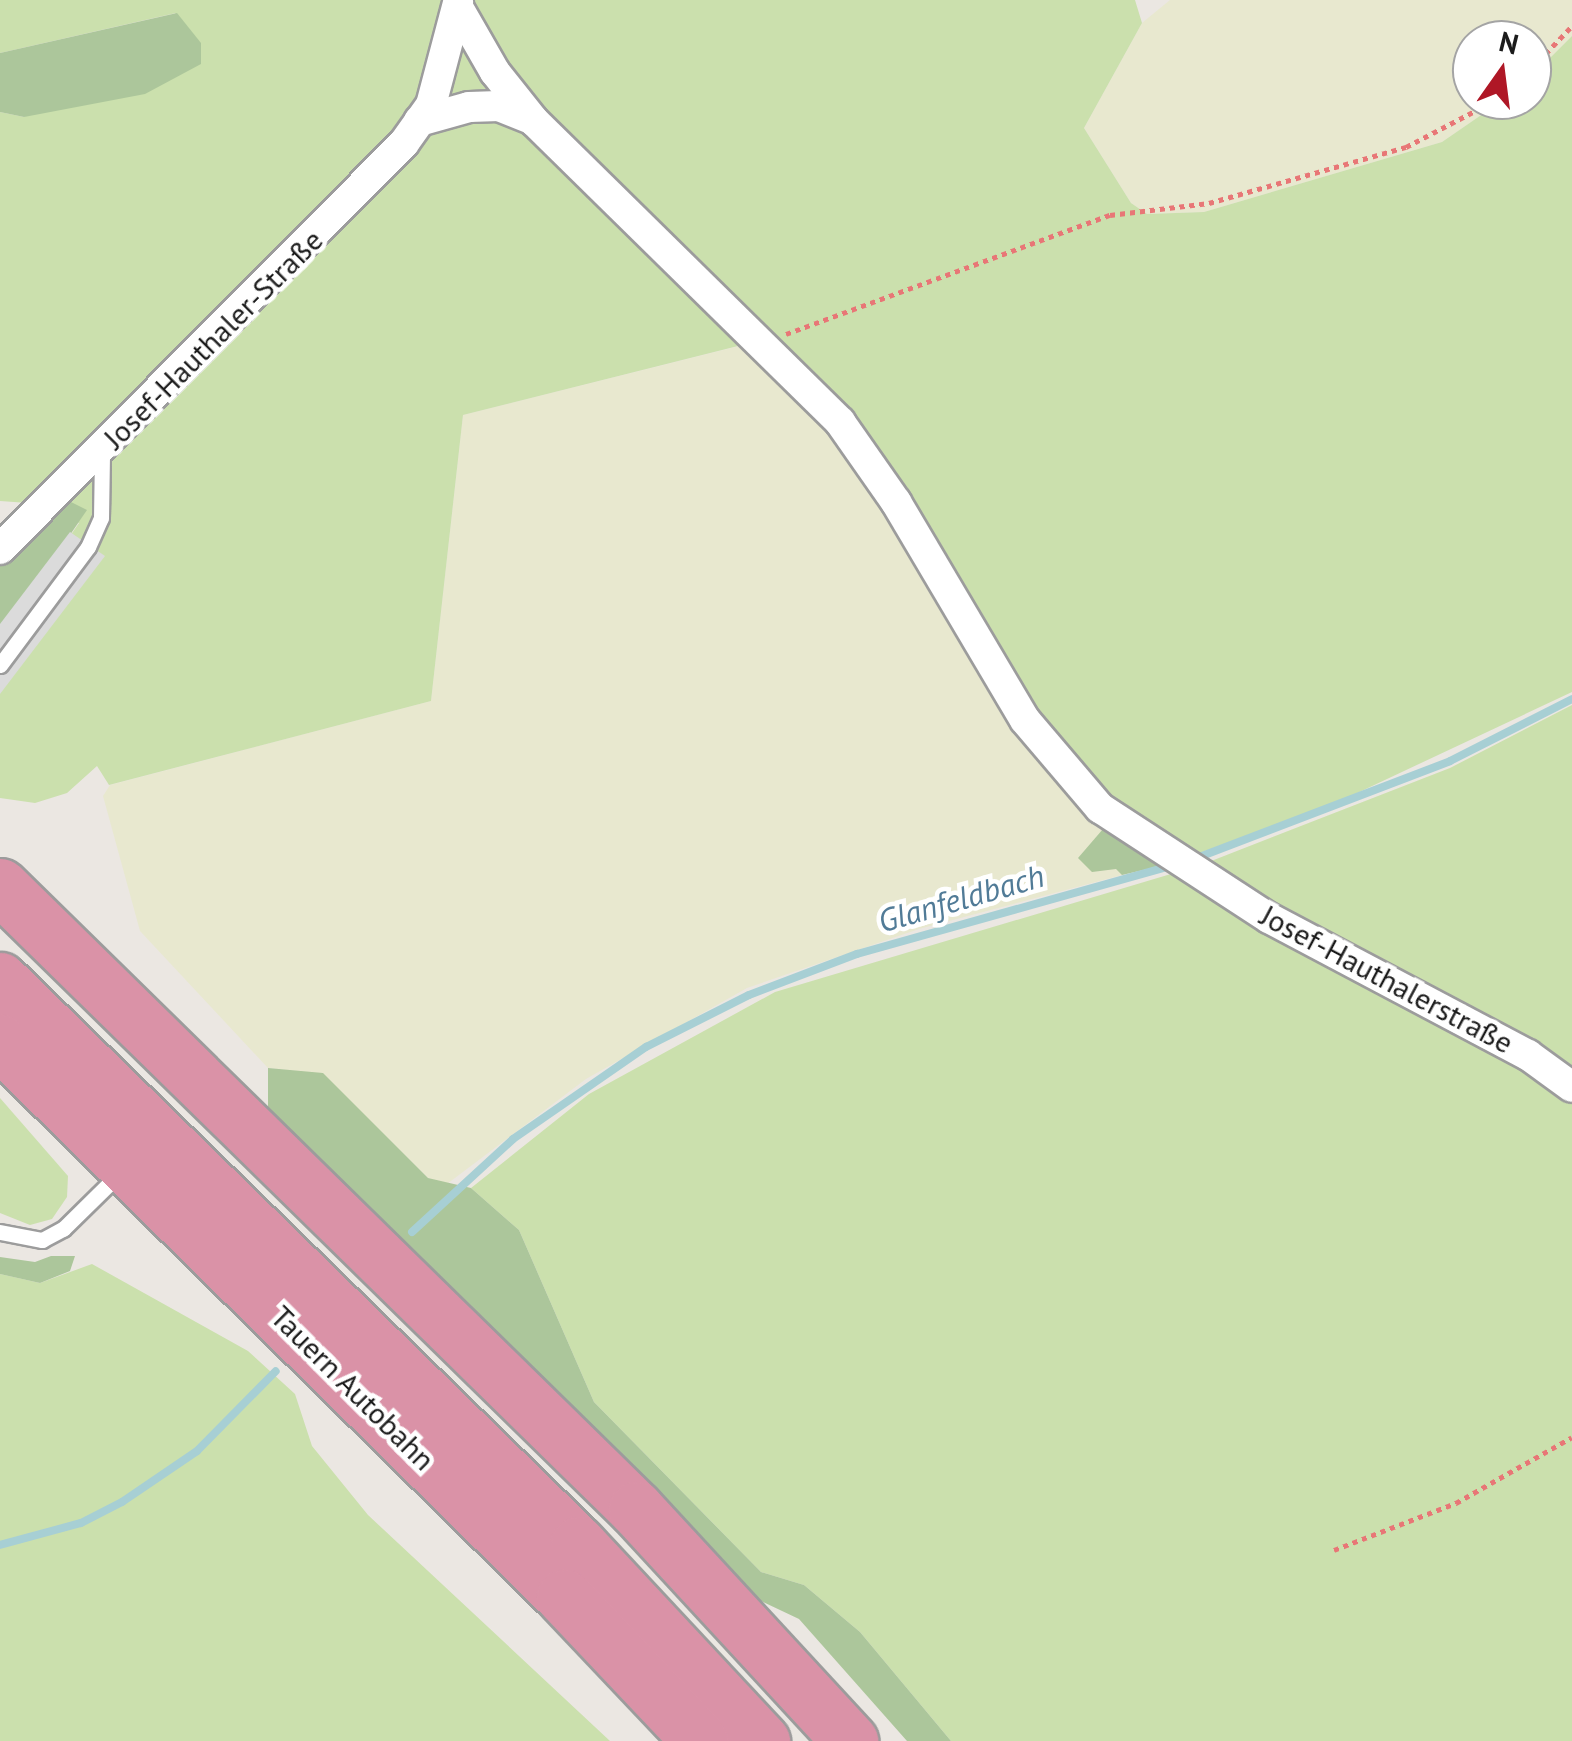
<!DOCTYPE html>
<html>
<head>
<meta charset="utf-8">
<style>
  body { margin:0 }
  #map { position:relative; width:1572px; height:1741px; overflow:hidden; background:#ebe7e2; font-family:"PT Sans",sans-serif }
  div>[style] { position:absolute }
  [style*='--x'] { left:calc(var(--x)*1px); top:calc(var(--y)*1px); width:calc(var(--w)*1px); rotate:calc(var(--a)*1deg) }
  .farmland>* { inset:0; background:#e8e8cf }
  .grass>* { inset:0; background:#cbe0ad }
  .forest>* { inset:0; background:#acc69b }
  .parking>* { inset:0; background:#dbdbdb }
  .stream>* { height:8px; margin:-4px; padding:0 4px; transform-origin:4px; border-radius:4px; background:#a7cfd4 }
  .path>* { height:5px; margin-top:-2.5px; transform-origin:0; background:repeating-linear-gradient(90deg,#e87676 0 5px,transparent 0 10px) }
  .roads { filter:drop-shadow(2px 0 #9c9c9c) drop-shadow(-2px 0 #9c9c9c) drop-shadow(0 2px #9c9c9c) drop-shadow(0 -2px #9c9c9c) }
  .lane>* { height:15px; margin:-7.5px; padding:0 7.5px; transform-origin:7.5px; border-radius:7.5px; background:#fff }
  .street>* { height:30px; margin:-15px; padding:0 15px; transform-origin:15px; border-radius:15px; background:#fff }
  .highway>* { height:55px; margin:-27.5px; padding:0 27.5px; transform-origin:27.5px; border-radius:27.5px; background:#da92a7 }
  span { translate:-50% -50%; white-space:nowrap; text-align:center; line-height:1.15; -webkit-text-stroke:9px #fff; paint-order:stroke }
  .street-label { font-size:30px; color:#1b1b1b }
  .water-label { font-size:32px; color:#517b97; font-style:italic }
  .north { position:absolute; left:1452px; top:20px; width:100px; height:100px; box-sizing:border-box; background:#fff; border:2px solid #a4a4a4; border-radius:50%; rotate:14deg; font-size:28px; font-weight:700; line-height:40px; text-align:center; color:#1b1b1b }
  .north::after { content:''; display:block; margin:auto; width:35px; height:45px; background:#af1726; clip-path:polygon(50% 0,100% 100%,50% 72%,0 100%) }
</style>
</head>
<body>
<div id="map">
  <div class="farmland">
    <i style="clip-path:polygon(1170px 0,1572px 0,1572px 36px,1532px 76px,1532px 40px,1472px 40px,1472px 100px,1503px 100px,1442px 142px,1204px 212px,1147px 214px,1131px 203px,1084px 128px,1142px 23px)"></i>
    <i style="clip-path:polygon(747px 344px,843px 444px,1022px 734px,1103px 829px,1122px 875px,919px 929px,747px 988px,586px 1079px,447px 1184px,428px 1178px,323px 1074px,268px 1068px,140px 931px,103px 796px,110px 785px,431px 701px,463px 415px)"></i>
  </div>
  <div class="grass">
    <i style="clip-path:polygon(0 0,1135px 0,1142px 23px,1084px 128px,1131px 203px,1147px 214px,1204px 212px,1442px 142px,1503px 100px,1532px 100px,1532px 76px,1572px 36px,1572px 692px,1319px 811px,1165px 865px,1103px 829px,1053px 776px,843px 444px,746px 344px,463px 415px,431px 701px,109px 785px,97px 766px,67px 793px,35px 803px,0 798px,0 637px,79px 523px,28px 503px,0 501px,0 112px,24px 117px,176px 13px,0 53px)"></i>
    <i style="clip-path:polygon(1572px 705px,1572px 1741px,951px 1741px,860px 1632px,804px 1585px,761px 1572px,594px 1402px,519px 1230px,471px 1188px,589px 1094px,775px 992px,1201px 865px,1450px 768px)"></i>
    <i style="clip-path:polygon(0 1098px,68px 1176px,67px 1197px,52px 1219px,30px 1225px,0 1213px)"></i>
    <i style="clip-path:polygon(92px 1264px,248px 1351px,295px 1394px,312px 1446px,368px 1515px,610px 1741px,0 1741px,0 1274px,40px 1283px)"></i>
  </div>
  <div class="forest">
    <i style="clip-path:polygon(177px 13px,201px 43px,201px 64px,145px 94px,24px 117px,0 112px,0 53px)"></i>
    <i style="clip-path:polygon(67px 500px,87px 510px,0 637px,0 566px)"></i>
    <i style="clip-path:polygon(1103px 829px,1113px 836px,1165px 865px,1122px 875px,1116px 869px,1092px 872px,1078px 858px)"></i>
    <i style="clip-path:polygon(268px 1068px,323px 1073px,428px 1178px,471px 1188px,519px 1230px,594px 1402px,761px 1572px,804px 1585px,860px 1632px,951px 1741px,907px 1741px,799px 1619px,757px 1599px,537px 1371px,268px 1109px)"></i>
    <i style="clip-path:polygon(51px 1256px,75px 1256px,70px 1271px,40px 1283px,0 1274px,0 1257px,35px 1262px)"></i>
  </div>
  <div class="parking">
    <i style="clip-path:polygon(70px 532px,105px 556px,0 694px,0 624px)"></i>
  </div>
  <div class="stream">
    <i style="--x:1194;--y:859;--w:274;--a:-20.9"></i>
    <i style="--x:1450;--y:761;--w:137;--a:-26.9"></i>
    <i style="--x:412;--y:1232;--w:137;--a:-42.6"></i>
    <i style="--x:513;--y:1139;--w:162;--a:-34.7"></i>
    <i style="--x:646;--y:1047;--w:115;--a:-26.8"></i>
    <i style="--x:749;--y:995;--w:116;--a:-20.8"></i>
    <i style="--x:857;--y:954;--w:326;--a:-15.7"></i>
    <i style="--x:0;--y:1545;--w:84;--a:-15.2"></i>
    <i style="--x:81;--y:1523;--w:46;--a:-27.1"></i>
    <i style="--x:122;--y:1502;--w:91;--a:-34.2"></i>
    <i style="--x:197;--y:1451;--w:112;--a:-45.4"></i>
  </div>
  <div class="path">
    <i style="--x:1532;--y:68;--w:58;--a:-46.4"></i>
    <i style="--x:786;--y:334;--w:345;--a:-20.2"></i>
    <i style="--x:1110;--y:215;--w:100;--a:-6.9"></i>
    <i style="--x:1209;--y:203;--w:205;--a:-15.9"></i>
    <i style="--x:1406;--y:147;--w:102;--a:-27.6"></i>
    <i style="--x:1334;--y:1550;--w:131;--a:-21.1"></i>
    <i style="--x:1456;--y:1503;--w:133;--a:-29.6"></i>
  </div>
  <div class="roads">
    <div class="lane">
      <i style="--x:0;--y:665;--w:147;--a:-53.3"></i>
      <i style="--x:88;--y:547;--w:32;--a:-66"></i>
      <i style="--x:101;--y:518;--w:67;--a:-89.1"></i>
      <i style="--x:0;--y:1232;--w:43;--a:10.8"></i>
      <i style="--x:42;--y:1240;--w:24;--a:-28"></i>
      <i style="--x:63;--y:1229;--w:80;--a:-44.5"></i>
    </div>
    <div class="street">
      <i style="--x:460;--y:11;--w:70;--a:60.2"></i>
      <i style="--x:495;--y:72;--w:63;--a:51.5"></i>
      <i style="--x:534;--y:121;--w:429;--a:44.5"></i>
      <i style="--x:840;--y:422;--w:98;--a:55"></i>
      <i style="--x:896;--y:502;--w:253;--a:59.4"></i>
      <i style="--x:1025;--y:720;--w:116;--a:49.6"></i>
      <i style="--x:1100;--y:808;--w:202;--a:33.1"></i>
      <i style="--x:1269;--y:918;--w:293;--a:27.9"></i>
      <i style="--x:1528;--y:1055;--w:54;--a:36"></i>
      <i style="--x:419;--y:121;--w:52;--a:-15.6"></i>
      <i style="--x:469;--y:107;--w:30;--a:-2"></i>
      <i style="--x:499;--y:106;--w:35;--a:22"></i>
      <i style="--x:0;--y:549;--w:573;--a:-45.14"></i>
      <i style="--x:404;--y:143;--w:47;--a:-54.6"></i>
      <i style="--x:431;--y:105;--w:106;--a:-75.2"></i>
    </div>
    <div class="highway">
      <i style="--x:0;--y:886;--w:890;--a:44.41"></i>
      <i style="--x:636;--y:1509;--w:316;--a:47.3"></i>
      <i style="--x:0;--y:980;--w:808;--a:44.3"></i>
      <i style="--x:578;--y:1544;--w:270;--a:47"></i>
      <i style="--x:0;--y:1042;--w:791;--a:44.54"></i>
      <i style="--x:564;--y:1597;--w:198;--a:46.6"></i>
    </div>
  </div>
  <div class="street-label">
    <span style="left:213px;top:339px;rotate:-45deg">Josef-Hauthaler-Straße</span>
    <span style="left:1387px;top:979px;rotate:28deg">Josef-Hauthalerstraße</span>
    <span style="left:353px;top:1388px;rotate:45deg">Tauern Autobahn</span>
  </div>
  <div class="water-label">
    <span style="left:961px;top:898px;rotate:-16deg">Glanfeldbach</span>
  </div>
  <div class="north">N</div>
</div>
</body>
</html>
